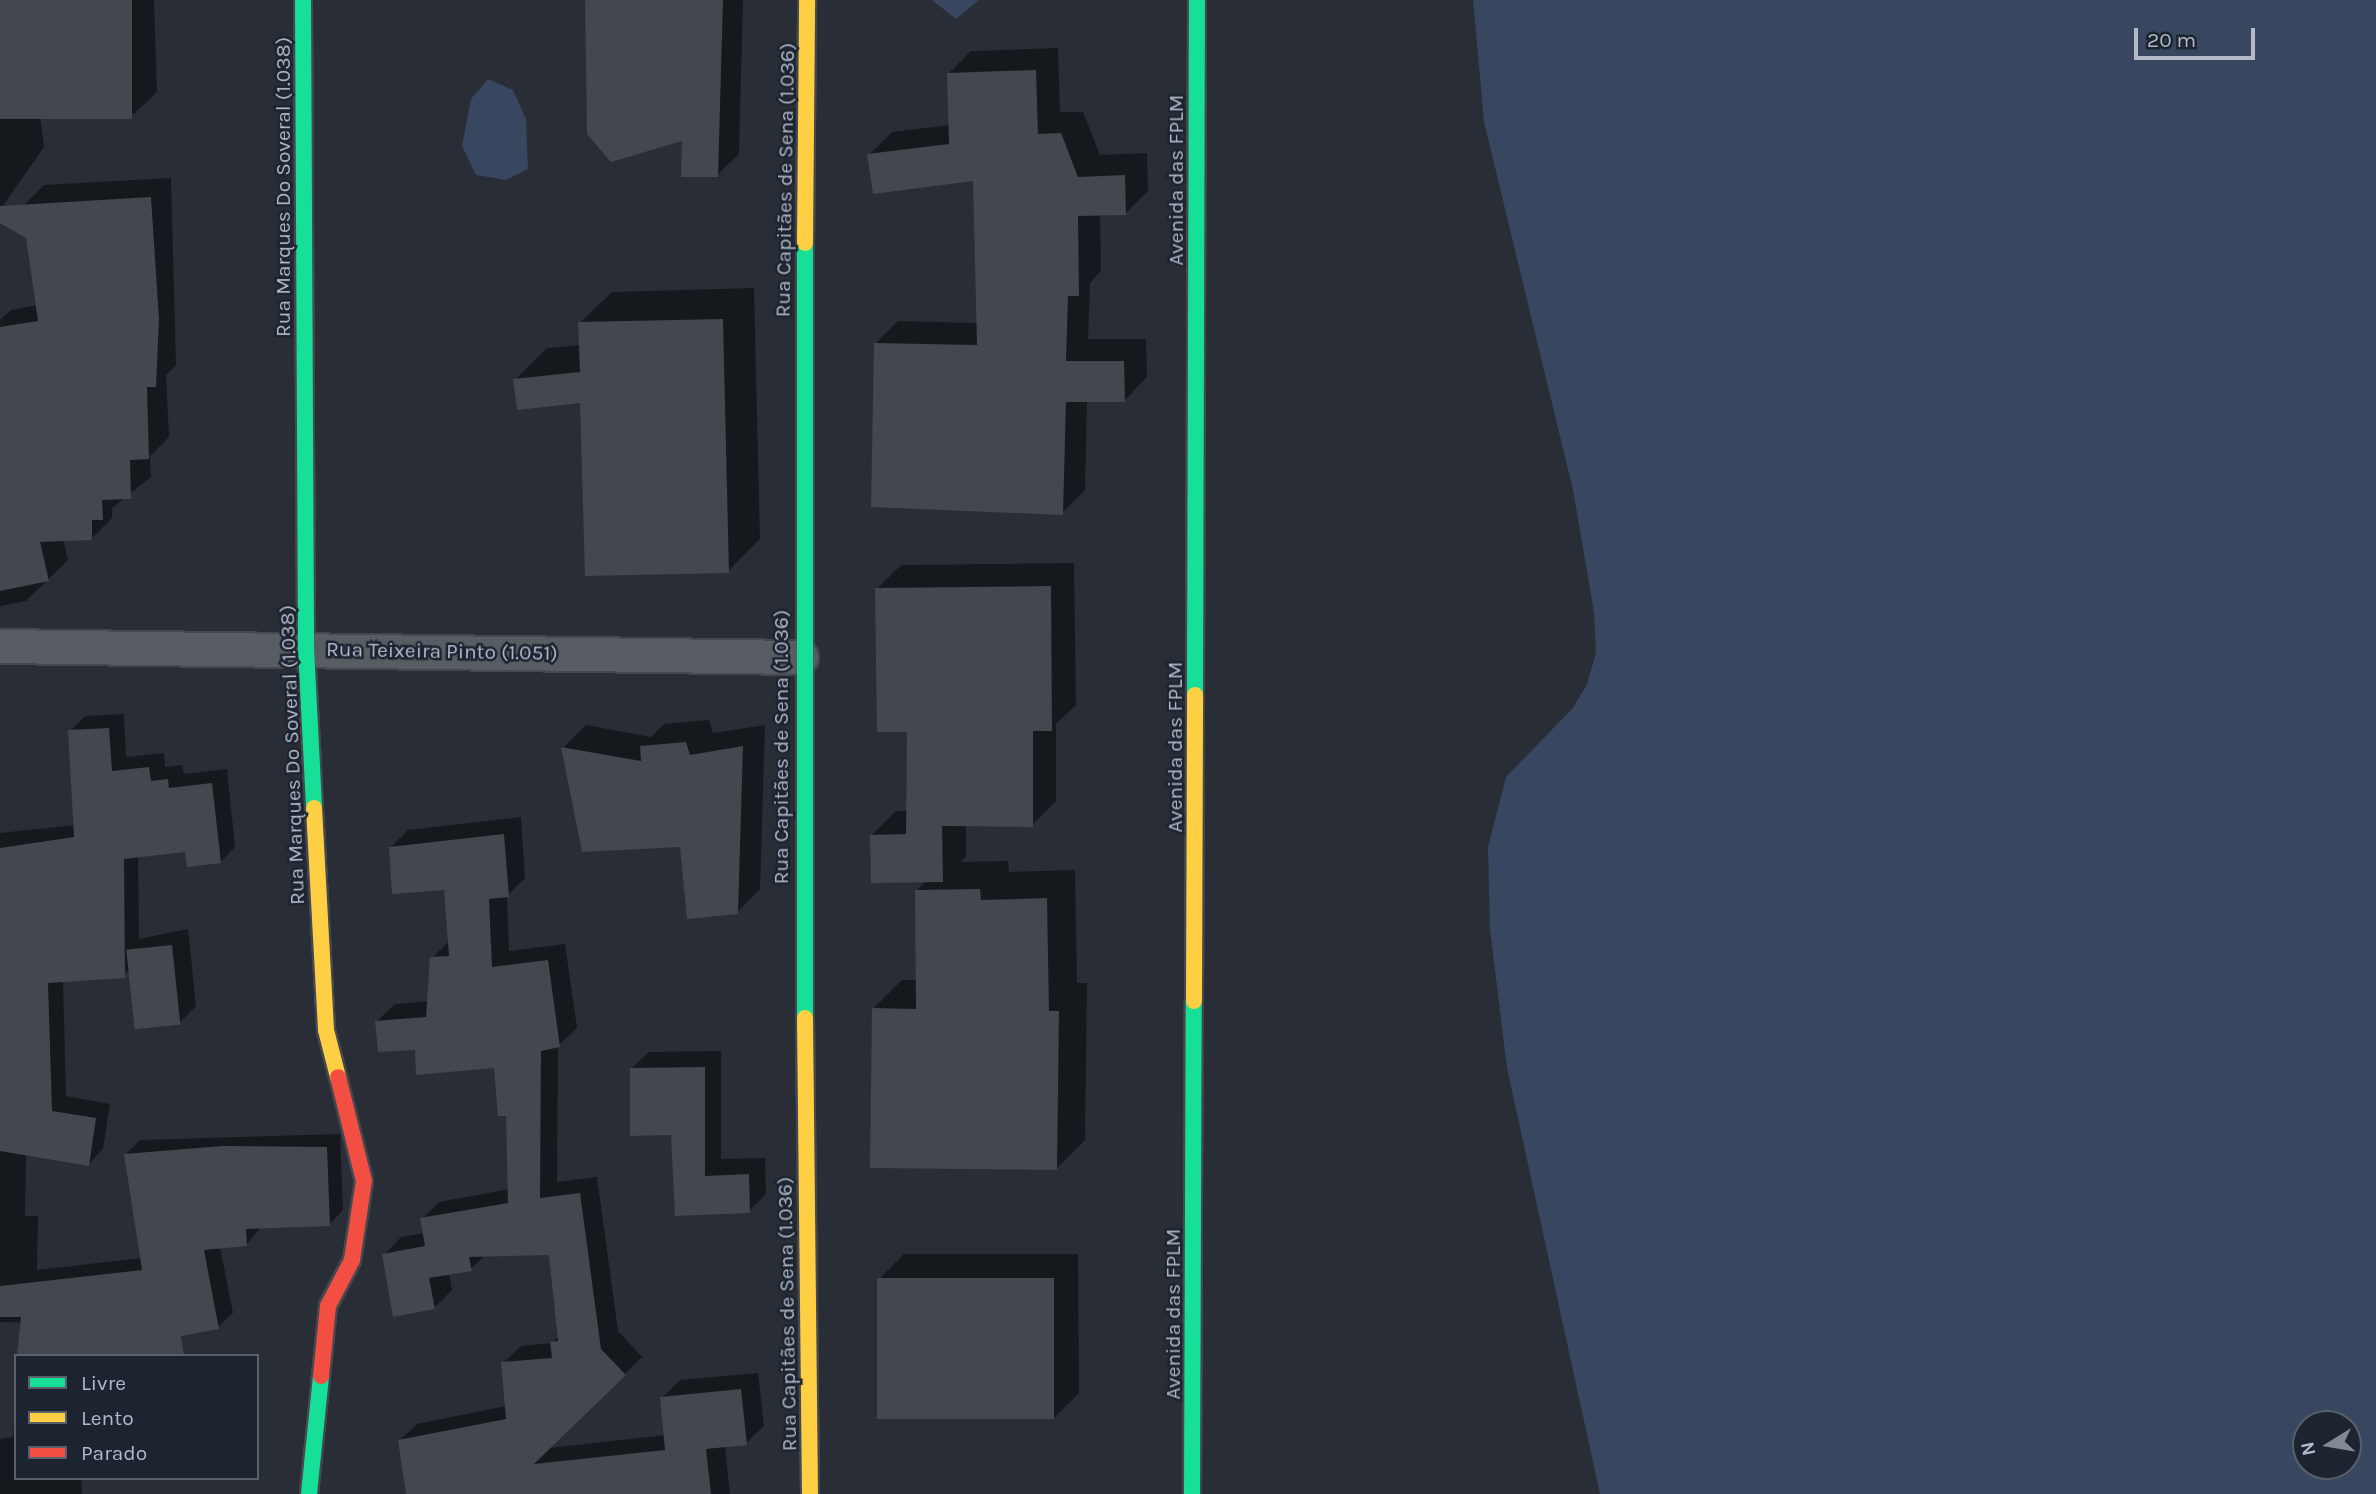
<!DOCTYPE html>
<html>
<head>
<meta charset="utf-8">
<style>
  body { margin:0 }
  #map { position:relative; width:2376px; height:1494px; overflow:hidden; background:#292d36; font-family:Karla,sans-serif }
  div>[style] { position:absolute }
  [style*='--x'] { left:calc(var(--x)*1px); top:calc(var(--y)*1px); width:calc(var(--w)*1px); rotate:calc(var(--a)*1deg) }
  .water>* { inset:0; background:#38465f }
  .shadow>* { inset:0; background:#0007 }
  .building>* { inset:0; background:#43474e; transform-origin:0 0 }
  .roads { filter:drop-shadow(2px 0 #45484e) drop-shadow(-2px 0 #45484e) drop-shadow(0 2px #45484e) drop-shadow(0 -2px #45484e) }
  .street>* { height:33px; margin:-16.5px; padding:0 16.5px; transform-origin:16.5px; border-radius:16.5px; background:#585c63 }
  .fast>* { height:16px; margin:-8px; padding:0 8px; transform-origin:8px; border-radius:8px; background:#16e098 }
  .slow>* { height:16px; margin:-8px; padding:0 8px; transform-origin:8px; border-radius:8px; background:#ffcf43 }
  .jam>* { height:16px; margin:-8px; padding:0 8px; transform-origin:8px; border-radius:8px; background:#f24e42 }
  span { translate:-50% -50%; white-space:nowrap; text-align:center; line-height:1.15; -webkit-text-stroke:5px #1c2430; paint-order:stroke }
  .street-label { font-size:21px; color:#b3b9c7 }
  .legend { position:absolute; left:14px; top:1354px; width:245px; height:126px; box-sizing:border-box; background:#1c2430; border:2px solid #58606c; margin:0; padding:9px 12px; list-style:none; font-size:21px; color:#b3b9c7 }
  .legend li { display:flex; align-items:center; gap:14px; height:35px }
  .legend b { width:35px; border:2px solid #58606c }
  .north { position:absolute; left:2292px; top:1410px; width:70px; height:70px; box-sizing:border-box; background:#1c2430; border:2px solid #58606c; border-radius:50%; rotate:259deg; font-size:19px; font-weight:700; line-height:28px; text-align:center; color:#b3b9c7 }
  .north::after { content:''; display:block; margin:auto; width:24px; height:32px; background:#838894; clip-path:polygon(50% 0,100% 100%,50% 72%,0 100%) }
  .scale { position:absolute; left:2134px; top:28px; width:121px; height:32px; box-sizing:border-box; border:4px solid #b3b9c7; border-top:0; padding-left:9px; font-size:21px; line-height:24px; white-space:nowrap; color:#b3b9c7; -webkit-text-stroke:5px #1c2430; paint-order:stroke }
</style>
</head>
<body>
<div id="map">
  <div class="water">
    <i style="clip-path:polygon(932px 0,979px 0,956px 19px)"></i>
    <i style="clip-path:polygon(evenodd,1473px 0,2376px 0,2376px 1494px,1600px 1494px,1507px 1068px,1490px 929px,1488px 847px,1506px 777px,1573px 708px,1587px 684px,1596px 653px,1594px 612px,1573px 490px,1484px 122px,1473px 0,2348px 1424px,2348px 1466px,2306px 1466px,2306px 1424px,2348px 1424px)"></i>
    <i style="clip-path:polygon(488px 79px,513px 90px,526px 119px,528px 169px,506px 180px,476px 175px,462px 146px,471px 99px)"></i>
  </div>
  <div class="shadow">
    <i style="clip-path:polygon(0 0,154px 0,157px 92px,134px 114px,40px 116px,44px 147px,0 210px)"></i>
    <i style="clip-path:polygon(586px 0,743px 0,739px 154px,717px 175px)"></i>
    <i style="clip-path:polygon(1058px 48px,1060px 112px,1083px 112px,1100px 155px,1147px 153px,1148px 191px,1126px 213px,1100px 214px,1101px 271px,1090px 283px,1088px 339px,1146px 339px,1147px 377px,1125px 400px,1087px 400px,1085px 490px,1062px 513px,875px 344px,898px 321px,978px 323px,975px 179px,869px 155px,892px 132px,950px 125px,948px 74px,971px 51px)"></i>
    <i style="clip-path:polygon(171px 178px,176px 365px,166px 375px,169px 437px,150px 456px,151px 477px,112px 508px,112px 518px,92px 538px,63px 539px,68px 560px,26px 601px,0 606px,0 320px,11px 310px,38px 305px,24px 205px,44px 185px)"></i>
    <i style="clip-path:polygon(754px 288px,760px 539px,728px 571px,582px 401px,515px 380px,547px 348px,581px 345px,580px 323px,612px 292px)"></i>
    <i style="clip-path:polygon(1074px 563px,1076px 705px,1056px 724px,1056px 801px,1032px 825px,966px 825px,966px 856px,961px 862px,1008px 861px,1009px 872px,1075px 870px,1077px 983px,1087px 983px,1085px 1140px,1057px 1168px,873px 1009px,902px 980px,918px 980px,917px 890px,927px 880px,872px 835px,896px 811px,908px 811px,908px 730px,877px 589px,901px 565px)"></i>
    <i style="clip-path:polygon(124px 714px,126px 757px,164px 753px,165px 767px,182px 765px,184px 774px,227px 769px,235px 847px,220px 862px,187px 850px,138px 856px,139px 939px,188px 929px,196px 1006px,179px 1023px,130px 971px,63px 980px,66px 1096px,110px 1104px,103px 1149px,89px 1164px,26px 1154px,25px 1216px,38px 1216px,37px 1270px,142px 1258px,125px 1155px,140px 1140px,340px 1134px,343px 1210px,329px 1225px,261px 1227px,247px 1244px,220px 1247px,233px 1313px,218px 1327px,0 1322px,0 833px,76px 825px,70px 731px,85px 716px)"></i>
    <i style="clip-path:polygon(709px 720px,713px 733px,765px 725px,760px 889px,737px 912px,681px 845px,563px 748px,586px 725px,651px 737px,664px 724px)"></i>
    <i style="clip-path:polygon(521px 817px,525px 878px,507px 896px,509px 951px,565px 944px,577px 1028px,558px 1046px,557px 1182px,597px 1177px,618px 1331px,642px 1357px,549px 1448px,666px 1435px,662px 1398px,680px 1380px,758px 1373px,764px 1426px,746px 1443px,725px 1446px,730px 1494px,408px 1494px,399px 1441px,417px 1424px,506px 1406px,503px 1363px,521px 1346px,552px 1343px,559px 1336px,551px 1253px,485px 1255px,471px 1269px,449px 1273px,452px 1290px,435px 1307px,384px 1255px,401px 1237px,424px 1233px,422px 1219px,439px 1202px,510px 1189px,508px 1114px,496px 1066px,377px 1021px,395px 1004px,429px 1001px,432px 958px,450px 940px,446px 888px,391px 847px,408px 830px)"></i>
    <i style="clip-path:polygon(721px 1051px,721px 1159px,765px 1158px,766px 1194px,749px 1211px,677px 1214px,673px 1134px,632px 1068px,649px 1052px)"></i>
    <i style="clip-path:polygon(904px 1254px,1078px 1254px,1079px 1393px,1054px 1418px,879px 1279px)"></i>
    <i style="clip-path:polygon(16px 1400px,16px 1478px,81px 1478px,82px 1494px,0 1494px,0 1439px,13px 1437px)"></i>
  </div>
  <div class="building">
    <i style="left:0;top:0;width:132px;height:119px"></i>
    <i style="clip-path:polygon(585px 0,723px 0,718px 177px,681px 177px,682px 141px,611px 162px,587px 134px)"></i>
    <i style="clip-path:polygon(1036px 70px,1038px 134px,1061px 133px,1078px 177px,1125px 175px,1126px 215px,1078px 216px,1079px 296px,1068px 296px,1066px 361px,1124px 361px,1125px 402px,1066px 402px,1063px 515px,871px 507px,874px 343px,977px 345px,973px 181px,873px 194px,867px 154px,949px 144px,947px 73px)"></i>
    <i style="clip-path:polygon(151px 197px,159px 319px,156px 387px,147px 387px,149px 459px,130px 460px,131px 499px,102px 500px,103px 520px,92px 520px,92px 540px,40px 542px,49px 581px,0 591px,0 327px,38px 321px,26px 238px,0 223px,0 206px)"></i>
    <i style="clip-path:polygon(723px 319px,729px 573px,585px 576px,580px 403px,517px 410px,513px 379px,580px 372px,578px 322px)"></i>
    <i style="clip-path:polygon(1051px 586px,1052px 731px,1033px 731px,1033px 827px,942px 826px,943px 882px,871px 883px,870px 835px,906px 834px,907px 732px,877px 732px,875px 588px)"></i>
    <i style="clip-path:polygon(109px 728px,112px 771px,149px 767px,151px 781px,168px 779px,169px 788px,212px 783px,221px 863px,187px 867px,185px 852px,124px 859px,125px 978px,48px 983px,52px 1111px,96px 1118px,89px 1166px,0 1151px,0 848px,74px 837px,68px 730px)"></i>
    <i style="clip-path:polygon(686px 742px,690px 755px,743px 746px,738px 914px,687px 919px,680px 847px,582px 852px,561px 747px,641px 761px,640px 746px)"></i>
    <i style="clip-path:polygon(504px 834px,509px 897px,489px 899px,492px 967px,548px 960px,560px 1047px,541px 1051px,540px 1198px,580px 1193px,601px 1349px,626px 1375px,534px 1464px,665px 1450px,660px 1397px,741px 1389px,747px 1445px,706px 1449px,711px 1494px,406px 1494px,398px 1440px,506px 1419px,501px 1362px,552px 1358px,550px 1342px,558px 1341px,549px 1255px,469px 1257px,472px 1271px,429px 1278px,435px 1309px,393px 1317px,382px 1254px,425px 1246px,420px 1218px,508px 1203px,506px 1116px,498px 1116px,494px 1068px,416px 1075px,415px 1050px,378px 1052px,375px 1021px,426px 1017px,430px 957px,449px 956px,444px 890px,392px 894px,389px 847px)"></i>
    <i style="clip-path:polygon(980px 889px,981px 900px,1047px 898px,1049px 1011px,1059px 1011px,1057px 1170px,870px 1168px,872px 1008px,916px 1009px,915px 890px)"></i>
    <i style="left:172px;top:945px;width:80px;height:46px;rotate:84deg"></i>
    <i style="clip-path:polygon(705px 1067px,705px 1176px,749px 1174px,750px 1213px,675px 1216px,671px 1135px,630px 1136px,630px 1068px)"></i>
    <i style="clip-path:polygon(222px 1146px,327px 1147px,330px 1226px,246px 1229px,247px 1246px,204px 1250px,219px 1329px,181px 1336px,184px 1356px,17px 1356px,21px 1317px,0 1317px,0 1286px,142px 1270px,124px 1154px)"></i>
    <i style="left:1054px;top:1278px;width:141px;height:177px;rotate:90deg"></i>
  </div>
  <div class="roads">
    <div class="street">
      <i style="--x:0;--y:646;--w:801;--a:0.79"></i>
    </div>
    <div class="fast">
      <i style="--x:303;--y:0;--w:648;--a:89.73"></i>
      <i style="--x:306;--y:648;--w:160;--a:87.1"></i>
      <i style="--x:805;--y:243;--w:775;--a:90"></i>
      <i style="--x:1195;--y:695;--w:695;--a:-89.84"></i>
      <i style="--x:309;--y:1494;--w:119;--a:-84.2"></i>
      <i style="--x:1192;--y:1494;--w:493;--a:-89.8"></i>
    </div>
    <div class="slow">
      <i style="--x:805;--y:243;--w:243;--a:-89.5"></i>
      <i style="--x:314;--y:808;--w:222;--a:86.9"></i>
      <i style="--x:326;--y:1030;--w:49;--a:75.7"></i>
      <i style="--x:1194;--y:1001;--w:306;--a:-89.8"></i>
      <i style="--x:805;--y:1018;--w:476;--a:89.4"></i>
    </div>
    <div class="jam">
      <i style="--x:321;--y:1376;--w:70;--a:-84.3"></i>
      <i style="--x:328;--y:1306;--w:52;--a:-62.4"></i>
      <i style="--x:352;--y:1260;--w:80;--a:-81.4"></i>
      <i style="--x:364;--y:1181;--w:107;--a:-104"></i>
    </div>
  </div>
  <div class="street-label">
    <span style="left:785px;top:180px;rotate:-89deg">Rua Capitães de Sena (1.036)</span>
    <span style="left:1176px;top:180px;rotate:-90deg">Avenida das FPLM</span>
    <span style="left:283px;top:187px;rotate:-90deg">Rua Marques Do Soveral (1.038)</span>
    <span style="left:442px;top:651px;rotate:1deg">Rua Teixeira Pinto (1.051)</span>
    <span style="left:781px;top:747px;rotate:-90deg">Rua Capitães de Sena (1.036)</span>
    <span style="left:1175px;top:747px;rotate:-90deg">Avenida das FPLM</span>
    <span style="left:292px;top:755px;rotate:-92deg">Rua Marques Do Soveral (1.038)</span>
    <span style="left:787px;top:1314px;rotate:-91deg">Rua Capitães de Sena (1.036)</span>
    <span style="left:1173px;top:1314px;rotate:-90deg">Avenida das FPLM</span>
  </div>
  <ul class="legend">
  <li><b style="height:9px;background:#16e098"></b>Livre</li>
  <li><b style="height:9px;background:#ffcf43"></b>Lento</li>
  <li><b style="height:9px;background:#f24e42"></b>Parado</li>
  </ul>
  <div class="north">N</div>
  <div class="scale">20 m</div>
</div>
</body>
</html>
